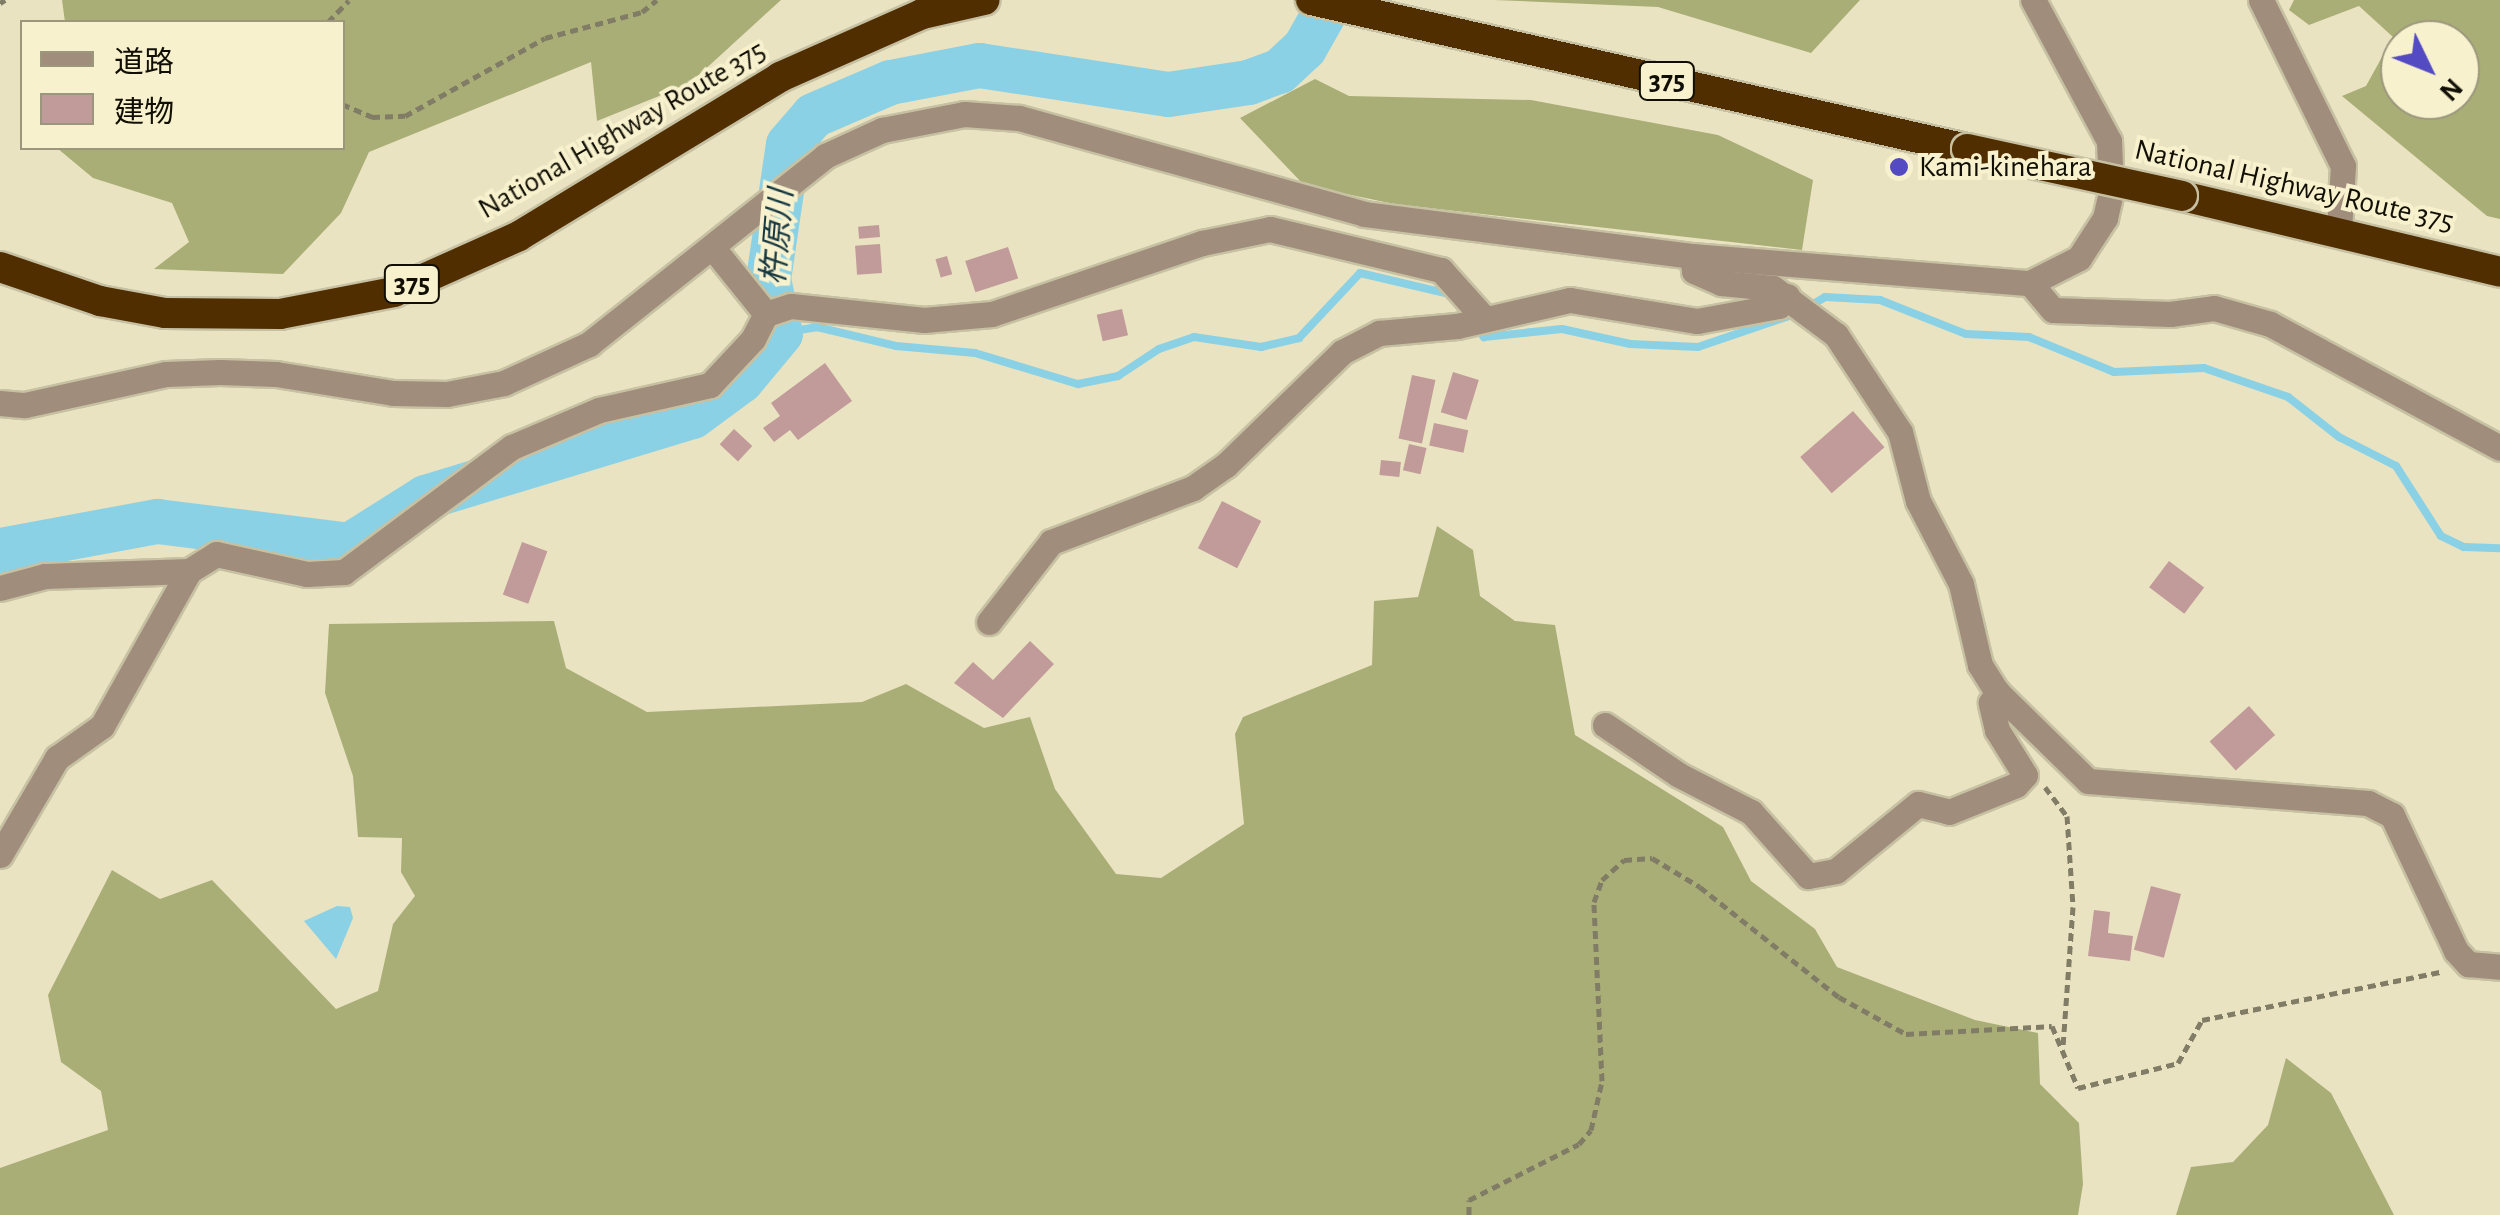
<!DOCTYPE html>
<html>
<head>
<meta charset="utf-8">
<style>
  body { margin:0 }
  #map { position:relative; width:2500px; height:1215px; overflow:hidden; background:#eae3c1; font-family:"Alegreya Sans","Noto Sans JP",sans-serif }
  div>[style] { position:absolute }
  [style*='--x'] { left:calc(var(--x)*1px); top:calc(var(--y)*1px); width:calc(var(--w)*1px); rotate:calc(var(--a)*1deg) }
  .forest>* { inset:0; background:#a9ae76 }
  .water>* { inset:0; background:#8ad1e5 }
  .stream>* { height:8px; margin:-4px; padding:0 4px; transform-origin:4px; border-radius:4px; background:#8ad1e5 }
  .river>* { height:45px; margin:-22.5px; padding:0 22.5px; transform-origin:22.5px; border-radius:22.5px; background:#8ad1e5 }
  .building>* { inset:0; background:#c19b99; transform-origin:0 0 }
  .path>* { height:5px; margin-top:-2.5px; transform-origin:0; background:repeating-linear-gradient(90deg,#807c65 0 8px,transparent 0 13px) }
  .roads { filter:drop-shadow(2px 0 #c7c1a3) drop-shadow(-2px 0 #c7c1a3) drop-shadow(0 2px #c7c1a3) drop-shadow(0 -2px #c7c1a3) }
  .minor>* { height:25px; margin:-12.5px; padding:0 12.5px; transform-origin:12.5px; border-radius:12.5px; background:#a08d7b }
  .highway>* { height:30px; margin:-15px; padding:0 15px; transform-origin:15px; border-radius:15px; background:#512e00 }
  .bridges { filter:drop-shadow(2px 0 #c7c1a3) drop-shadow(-2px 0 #c7c1a3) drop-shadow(0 2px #c7c1a3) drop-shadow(0 -2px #c7c1a3) }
  .highway-bridge>* { height:30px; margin:-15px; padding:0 15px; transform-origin:15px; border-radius:15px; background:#512e00 }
  .dots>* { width:28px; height:28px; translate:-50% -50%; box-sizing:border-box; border:5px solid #f7f1ce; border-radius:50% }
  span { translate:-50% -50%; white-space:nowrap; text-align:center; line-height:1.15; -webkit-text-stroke:8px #f7f1ce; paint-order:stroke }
  .shield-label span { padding:2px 8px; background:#f7f1ce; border:2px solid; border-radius:8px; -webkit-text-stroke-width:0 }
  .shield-label { font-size:28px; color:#110f04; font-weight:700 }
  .street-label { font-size:30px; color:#110f04 }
  .poi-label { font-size:30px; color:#110f04 }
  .left { translate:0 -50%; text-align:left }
  .water-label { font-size:32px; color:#153740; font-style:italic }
  .legend { position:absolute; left:20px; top:20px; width:325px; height:130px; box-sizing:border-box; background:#f7f1ce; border:2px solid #9b977d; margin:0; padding:12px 18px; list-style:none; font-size:30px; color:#110f04 }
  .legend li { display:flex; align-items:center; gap:20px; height:50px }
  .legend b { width:50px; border:2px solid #9b977d }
  .north { position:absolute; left:2380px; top:20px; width:100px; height:100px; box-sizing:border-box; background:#f7f1ce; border:2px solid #9b977d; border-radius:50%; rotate:133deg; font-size:28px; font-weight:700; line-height:40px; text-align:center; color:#110f04 }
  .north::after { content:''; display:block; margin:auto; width:35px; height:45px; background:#544bc3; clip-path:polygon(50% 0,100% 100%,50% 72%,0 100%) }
</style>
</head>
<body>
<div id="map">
  <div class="forest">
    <i style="clip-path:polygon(62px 0,781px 0,689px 84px,597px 121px,591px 62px,369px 152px,341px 213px,283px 274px,154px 269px,189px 242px,172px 203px,93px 178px,57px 148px,342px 148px,342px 22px,65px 22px)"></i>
    <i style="clip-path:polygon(1494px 0,1860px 0,1811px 53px,1658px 7px)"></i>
    <i style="clip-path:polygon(evenodd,2294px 0,2500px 0,2500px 219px,2487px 216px,2342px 96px,2366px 86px,2393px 37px,2359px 6px,2309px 25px,2289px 10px,2294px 0,2400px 40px,2460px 40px,2460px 100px,2400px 100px,2400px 40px)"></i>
    <i style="clip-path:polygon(1315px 79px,1349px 96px,1531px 100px,1718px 135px,1813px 180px,1802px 250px,1394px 204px,1304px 185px,1240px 118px)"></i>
    <i style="clip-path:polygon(1437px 526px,1473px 550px,1480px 596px,1515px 621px,1555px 625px,1575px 735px,1723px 827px,1751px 881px,1815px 929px,1837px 967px,1975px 1020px,2038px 1033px,2040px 1084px,2079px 1123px,2083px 1184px,2078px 1215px,0 1215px,0 1168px,108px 1130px,101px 1091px,61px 1062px,48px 995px,112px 870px,160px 899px,212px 880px,336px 1009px,378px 991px,393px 924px,415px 896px,401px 872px,402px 838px,358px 837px,353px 776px,325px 693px,329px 624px,554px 621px,566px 668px,647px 712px,862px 702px,906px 684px,984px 728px,1030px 717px,1055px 789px,1116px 874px,1161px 878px,1244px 824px,1235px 734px,1243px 717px,1372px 665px,1374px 601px,1418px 597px)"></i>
    <i style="clip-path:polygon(2286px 1058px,2331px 1093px,2394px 1215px,2176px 1215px,2191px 1167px,2233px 1162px,2268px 1125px)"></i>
  </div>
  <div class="water">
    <i style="clip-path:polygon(337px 906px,350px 907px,353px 918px,336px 959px,304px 921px)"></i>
  </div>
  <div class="stream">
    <i style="--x:1808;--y:307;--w:20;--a:-30"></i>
    <i style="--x:1825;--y:297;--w:55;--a:3.1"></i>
    <i style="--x:1880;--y:300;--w:92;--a:21.6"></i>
    <i style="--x:1966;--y:334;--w:63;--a:2.7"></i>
    <i style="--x:2029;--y:337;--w:92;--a:22.4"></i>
    <i style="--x:2114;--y:372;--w:90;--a:-2.5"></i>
    <i style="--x:2204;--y:368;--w:89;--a:19"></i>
    <i style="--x:2288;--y:397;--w:65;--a:38.1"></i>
    <i style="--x:2339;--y:437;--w:64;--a:27"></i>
    <i style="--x:2396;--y:466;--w:83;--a:57.3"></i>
    <i style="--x:2441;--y:536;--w:25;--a:26"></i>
    <i style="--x:2464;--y:547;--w:36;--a:2"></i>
    <i style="--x:1477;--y:329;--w:11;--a:49"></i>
    <i style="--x:1484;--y:337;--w:78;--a:-5.9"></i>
    <i style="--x:1562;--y:329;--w:70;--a:12.4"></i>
    <i style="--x:1630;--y:344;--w:68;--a:2.5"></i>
    <i style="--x:1698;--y:347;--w:102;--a:-18.8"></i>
    <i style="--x:780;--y:333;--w:37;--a:-9"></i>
    <i style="--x:817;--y:327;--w:81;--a:13.5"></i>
    <i style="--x:896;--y:346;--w:79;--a:5.1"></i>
    <i style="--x:975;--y:353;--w:108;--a:16.8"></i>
    <i style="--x:1078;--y:384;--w:41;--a:-11.3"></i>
    <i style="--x:1118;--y:376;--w:49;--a:-33.4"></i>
    <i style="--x:1159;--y:349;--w:37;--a:-19"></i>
    <i style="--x:1194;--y:337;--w:68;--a:8.5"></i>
    <i style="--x:1261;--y:347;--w:39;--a:-13"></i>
    <i style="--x:1299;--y:338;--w:89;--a:-46.8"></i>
    <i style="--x:1360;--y:273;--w:91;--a:13.3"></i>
  </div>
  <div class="river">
    <i style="--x:0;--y:550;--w:160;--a:-10.5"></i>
    <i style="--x:157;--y:521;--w:193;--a:7.1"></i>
    <i style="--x:349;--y:545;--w:90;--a:-32.3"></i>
    <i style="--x:425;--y:497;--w:279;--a:-16.9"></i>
    <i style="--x:692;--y:416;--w:61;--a:-36.3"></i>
    <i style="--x:741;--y:380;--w:61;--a:-50.3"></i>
    <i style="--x:780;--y:333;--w:55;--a:-102.5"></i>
    <i style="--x:768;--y:279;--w:136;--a:-81.6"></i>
    <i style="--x:788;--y:144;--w:38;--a:-49"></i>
    <i style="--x:813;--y:115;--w:84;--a:-23.2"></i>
    <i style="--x:890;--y:82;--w:91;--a:-10.8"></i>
    <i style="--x:979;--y:65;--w:191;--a:8.7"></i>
    <i style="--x:1168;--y:94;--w:81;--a:-8.5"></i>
    <i style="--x:1248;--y:82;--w:33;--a:-20"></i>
    <i style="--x:1279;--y:71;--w:34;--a:-43"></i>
    <i style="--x:1304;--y:48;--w:55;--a:-60.6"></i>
  </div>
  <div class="building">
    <i style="left:879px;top:225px;width:12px;height:21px;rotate:85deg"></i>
    <i style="left:880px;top:244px;width:29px;height:25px;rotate:86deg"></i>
    <i style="left:1008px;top:247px;width:33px;height:45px;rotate:72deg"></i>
    <i style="left:947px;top:256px;width:19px;height:12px;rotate:74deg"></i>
    <i style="left:1122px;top:309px;width:27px;height:26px;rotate:77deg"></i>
    <i style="clip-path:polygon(825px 363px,852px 401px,798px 440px,790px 430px,774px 442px,763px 428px,780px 416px,771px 403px)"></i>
    <i style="left:1453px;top:372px;width:27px;height:42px;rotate:17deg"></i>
    <i style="left:1412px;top:375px;width:24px;height:65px;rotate:12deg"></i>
    <i style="left:1853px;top:411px;width:48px;height:70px;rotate:49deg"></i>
    <i style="left:1434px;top:423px;width:35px;height:23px;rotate:12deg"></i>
    <i style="left:734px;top:429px;width:25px;height:21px;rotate:43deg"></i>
    <i style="left:1409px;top:444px;width:18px;height:27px;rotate:13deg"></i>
    <i style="left:1381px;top:460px;width:20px;height:15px;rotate:6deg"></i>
    <i style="left:1222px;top:501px;width:44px;height:53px;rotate:27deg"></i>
    <i style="left:522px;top:542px;width:27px;height:56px;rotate:20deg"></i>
    <i style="left:2169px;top:561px;width:44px;height:33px;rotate:37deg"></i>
    <i style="clip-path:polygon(1030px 641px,1054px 664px,1003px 718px,954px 683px,973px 662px,993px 680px)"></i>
    <i style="left:2249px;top:706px;width:39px;height:53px;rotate:48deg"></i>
    <i style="left:2151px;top:886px;width:31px;height:66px;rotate:15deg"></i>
    <i style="clip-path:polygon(2094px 910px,2110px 912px,2108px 933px,2133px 936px,2130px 961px,2088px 956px)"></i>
  </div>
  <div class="path">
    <i style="--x:0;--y:3;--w:6;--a:-31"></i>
    <i style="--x:328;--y:22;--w:30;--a:-46"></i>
    <i style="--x:342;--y:104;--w:33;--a:23"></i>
    <i style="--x:372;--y:117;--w:33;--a:-2"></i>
    <i style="--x:405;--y:116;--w:160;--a:-29.1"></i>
    <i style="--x:545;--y:38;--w:100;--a:-15"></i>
    <i style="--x:642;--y:12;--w:19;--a:-39"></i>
    <i style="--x:2045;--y:787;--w:36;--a:53"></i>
    <i style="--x:2067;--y:816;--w:91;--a:86.2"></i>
    <i style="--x:2073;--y:907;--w:140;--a:94.1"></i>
    <i style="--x:1469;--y:1215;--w:15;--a:-90"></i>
    <i style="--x:1469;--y:1200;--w:123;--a:-27"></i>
    <i style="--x:1579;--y:1144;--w:18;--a:-49"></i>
    <i style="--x:1591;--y:1130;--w:50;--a:-77.3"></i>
    <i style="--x:1602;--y:1081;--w:179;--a:-92.6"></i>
    <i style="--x:1594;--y:902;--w:23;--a:-70"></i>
    <i style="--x:1602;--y:880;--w:30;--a:-42"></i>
    <i style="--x:1624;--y:860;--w:28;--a:-4"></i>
    <i style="--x:1652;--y:858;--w:56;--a:31.1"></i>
    <i style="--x:1700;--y:887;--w:177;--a:38.4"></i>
    <i style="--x:1839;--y:997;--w:77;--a:28.9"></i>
    <i style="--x:1906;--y:1034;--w:146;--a:-3.1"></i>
    <i style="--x:2052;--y:1026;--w:67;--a:67.2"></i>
    <i style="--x:2078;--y:1088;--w:103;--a:-14"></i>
    <i style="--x:2178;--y:1063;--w:49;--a:-60.8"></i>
    <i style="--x:2202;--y:1020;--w:244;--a:-11.4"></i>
  </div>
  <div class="roads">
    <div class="minor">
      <i style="--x:2261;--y:0;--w:185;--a:63.7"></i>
      <i style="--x:2343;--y:166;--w:64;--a:93.6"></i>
      <i style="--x:1692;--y:256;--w:15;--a:82"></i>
      <i style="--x:1694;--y:271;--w:30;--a:24"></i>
      <i style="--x:1721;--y:283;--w:52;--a:5.5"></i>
      <i style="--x:1773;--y:288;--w:79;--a:36.7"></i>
      <i style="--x:1836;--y:335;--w:116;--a:56.6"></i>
      <i style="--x:1900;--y:432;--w:71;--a:75.4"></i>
      <i style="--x:1918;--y:501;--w:93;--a:62.6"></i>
      <i style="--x:1961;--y:584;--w:83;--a:76.8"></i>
      <i style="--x:1980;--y:665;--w:32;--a:58"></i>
      <i style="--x:1997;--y:692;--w:127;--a:44.4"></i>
      <i style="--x:2088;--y:781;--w:281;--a:4.5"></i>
      <i style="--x:2368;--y:803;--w:27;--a:27"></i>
      <i style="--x:2392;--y:815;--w:150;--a:64.8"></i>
      <i style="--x:2456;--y:951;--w:18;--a:47"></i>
      <i style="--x:2468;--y:964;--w:32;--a:5"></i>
      <i style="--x:2030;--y:283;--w:35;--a:50"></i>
      <i style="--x:2053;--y:310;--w:117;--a:2"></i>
      <i style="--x:2170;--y:314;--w:44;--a:-7.8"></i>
      <i style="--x:2214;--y:308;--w:58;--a:15.9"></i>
      <i style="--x:2270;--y:324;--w:261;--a:28.3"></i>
      <i style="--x:766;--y:314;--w:26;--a:-18"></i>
      <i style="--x:791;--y:306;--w:134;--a:6"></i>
      <i style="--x:924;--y:320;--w:68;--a:-5"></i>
      <i style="--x:992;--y:314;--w:222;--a:-18.7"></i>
      <i style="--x:1202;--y:243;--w:69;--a:-11.6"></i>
      <i style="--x:1270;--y:229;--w:176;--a:13.5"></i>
      <i style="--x:1441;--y:270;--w:63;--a:48.2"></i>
      <i style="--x:0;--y:403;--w:25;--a:5"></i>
      <i style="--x:25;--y:405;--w:144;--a:-12.4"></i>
      <i style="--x:166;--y:374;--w:54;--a:-2.1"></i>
      <i style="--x:220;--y:372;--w:56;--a:2"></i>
      <i style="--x:276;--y:374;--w:119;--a:9.2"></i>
      <i style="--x:393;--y:393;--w:54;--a:1.1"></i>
      <i style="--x:447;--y:394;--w:58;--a:-10.9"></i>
      <i style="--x:504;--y:383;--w:94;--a:-24.6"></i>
      <i style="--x:589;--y:344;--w:302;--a:-38.5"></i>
      <i style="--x:825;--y:156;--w:63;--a:-24.5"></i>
      <i style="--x:882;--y:130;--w:84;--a:-11"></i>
      <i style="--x:964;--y:114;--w:55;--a:4.2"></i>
      <i style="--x:1019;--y:118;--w:358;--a:15.5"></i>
      <i style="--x:1364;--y:214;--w:331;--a:7.3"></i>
      <i style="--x:1692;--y:256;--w:339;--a:4.6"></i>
      <i style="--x:2030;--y:283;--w:55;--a:-27"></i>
      <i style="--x:2079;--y:258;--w:48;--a:-57"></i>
      <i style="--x:2105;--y:218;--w:27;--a:-77"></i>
      <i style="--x:2111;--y:192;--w:51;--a:-92.2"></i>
      <i style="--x:2109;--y:141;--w:160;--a:-118.3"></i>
      <i style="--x:0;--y:588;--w:47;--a:-14.9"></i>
      <i style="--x:45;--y:576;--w:144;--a:-2"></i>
      <i style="--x:989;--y:622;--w:101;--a:-52.2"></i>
      <i style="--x:1051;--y:542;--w:152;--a:-20.8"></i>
      <i style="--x:1193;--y:488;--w:40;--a:-34.9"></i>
      <i style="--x:1226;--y:465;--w:162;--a:-44.2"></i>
      <i style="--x:1342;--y:352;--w:42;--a:-27.2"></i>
      <i style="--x:1379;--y:333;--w:78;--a:-5.1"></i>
      <i style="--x:1457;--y:326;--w:116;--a:-13"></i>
      <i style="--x:1570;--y:300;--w:129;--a:9.4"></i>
      <i style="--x:1697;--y:321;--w:83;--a:-10.4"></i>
      <i style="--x:1779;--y:306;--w:13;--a:-51"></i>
      <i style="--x:1605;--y:725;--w:89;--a:34"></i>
      <i style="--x:1679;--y:775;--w:81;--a:27.2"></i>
      <i style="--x:1751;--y:812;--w:86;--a:48.3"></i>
      <i style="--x:1808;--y:876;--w:28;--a:-10"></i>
      <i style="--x:1836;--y:871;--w:106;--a:-39.3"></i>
      <i style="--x:1918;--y:804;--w:32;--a:14"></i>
      <i style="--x:1949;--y:812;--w:72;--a:-21.9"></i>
      <i style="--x:2016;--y:785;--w:13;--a:-48"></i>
      <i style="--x:2025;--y:775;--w:53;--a:-121.9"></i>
      <i style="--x:1997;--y:730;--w:28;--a:-103"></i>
      <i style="--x:1991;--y:703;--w:13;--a:-61"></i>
      <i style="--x:0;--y:855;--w:113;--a:-59.6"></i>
      <i style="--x:57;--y:758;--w:55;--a:-35.4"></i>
      <i style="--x:102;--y:726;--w:178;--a:-60.7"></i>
      <i style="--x:189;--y:571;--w:32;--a:-32"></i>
      <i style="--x:216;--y:554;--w:93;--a:12.4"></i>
      <i style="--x:307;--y:574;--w:37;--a:-3"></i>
      <i style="--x:344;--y:572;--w:209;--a:-36.7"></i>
      <i style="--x:512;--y:447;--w:95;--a:-23"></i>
      <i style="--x:599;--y:410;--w:114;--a:-12.7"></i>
      <i style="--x:710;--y:385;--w:63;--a:-46.9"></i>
      <i style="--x:753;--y:339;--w:28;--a:-63"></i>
      <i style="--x:766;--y:314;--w:85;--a:-128.8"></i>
    </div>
    <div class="highway">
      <i style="--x:1311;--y:0;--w:673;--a:12.8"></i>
      <i style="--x:2182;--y:196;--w:327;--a:13.4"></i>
      <i style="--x:0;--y:267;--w:106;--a:18.8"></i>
      <i style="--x:100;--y:301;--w:66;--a:10.5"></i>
      <i style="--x:165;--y:313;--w:115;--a:0.5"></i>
      <i style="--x:280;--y:314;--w:116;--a:-10.9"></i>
      <i style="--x:394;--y:292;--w:137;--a:-24.1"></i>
      <i style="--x:519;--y:236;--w:306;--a:-31.3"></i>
      <i style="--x:780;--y:77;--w:155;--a:-23.9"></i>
      <i style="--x:922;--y:14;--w:64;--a:-12.7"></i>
    </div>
  </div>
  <div class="bridges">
    <div class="highway-bridge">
      <i style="--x:1967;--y:149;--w:220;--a:12.3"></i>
    </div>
  </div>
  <div class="dots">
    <i style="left:1899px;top:167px;background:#544bc3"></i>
  </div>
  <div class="shield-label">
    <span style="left:1667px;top:81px">375</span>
    <span style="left:412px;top:284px">375</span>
  </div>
  <div class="street-label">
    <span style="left:622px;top:130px;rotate:-30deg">National Highway Route 375</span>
    <span style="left:2294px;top:186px;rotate:13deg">National Highway Route 375</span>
  </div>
  <div class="poi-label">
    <span class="left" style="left:1919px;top:167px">Kami-kinehara</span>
  </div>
  <div class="water-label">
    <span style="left:778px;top:237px;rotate:-85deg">杵原川</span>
  </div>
  <ul class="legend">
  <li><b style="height:12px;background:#a08d7b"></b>道路</li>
  <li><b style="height:28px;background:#c19b99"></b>建物</li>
  </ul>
  <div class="north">N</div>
</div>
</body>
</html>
